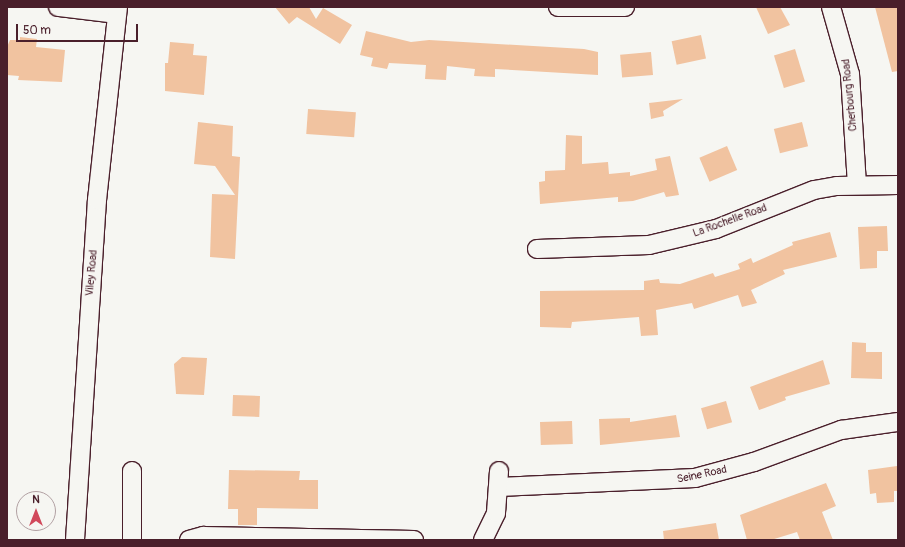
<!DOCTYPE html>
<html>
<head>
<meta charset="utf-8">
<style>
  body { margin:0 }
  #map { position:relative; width:905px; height:547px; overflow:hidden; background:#f6f6f2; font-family:Pangolin,sans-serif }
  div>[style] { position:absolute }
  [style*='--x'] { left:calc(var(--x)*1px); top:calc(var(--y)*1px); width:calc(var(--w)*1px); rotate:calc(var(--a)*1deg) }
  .building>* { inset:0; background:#f1c3a0; transform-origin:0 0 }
  .roads { filter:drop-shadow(1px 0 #4a1f2b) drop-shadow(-1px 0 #4a1f2b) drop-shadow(0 1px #4a1f2b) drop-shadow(0 -1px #4a1f2b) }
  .minor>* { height:18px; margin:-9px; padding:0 9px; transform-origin:9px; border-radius:9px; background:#f6f6f2 }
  span { translate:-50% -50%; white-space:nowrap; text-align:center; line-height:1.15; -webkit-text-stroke:3px #f6f6f2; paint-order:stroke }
  .street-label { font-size:11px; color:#4a1f2b }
  .frame { position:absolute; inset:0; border:8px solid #4a1f2b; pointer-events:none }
  .north { position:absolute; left:16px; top:491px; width:40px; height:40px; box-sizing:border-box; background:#f6f6f2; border:1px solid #b1a0a2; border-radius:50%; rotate:0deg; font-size:11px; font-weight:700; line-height:16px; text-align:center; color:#4a1f2b }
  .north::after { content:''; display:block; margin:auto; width:14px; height:18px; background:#d1495b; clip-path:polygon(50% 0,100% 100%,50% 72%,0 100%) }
  .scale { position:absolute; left:16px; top:24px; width:122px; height:18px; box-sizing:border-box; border:2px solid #4a1f2b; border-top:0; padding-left:5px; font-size:12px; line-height:14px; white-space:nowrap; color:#4a1f2b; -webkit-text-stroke:3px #f6f6f2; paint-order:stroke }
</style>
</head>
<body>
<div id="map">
  <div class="building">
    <i style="clip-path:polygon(275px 7px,309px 7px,316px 19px,323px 8px,352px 25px,340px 44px,297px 17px,289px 24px)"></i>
    <i style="clip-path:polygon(756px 7px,780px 7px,790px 25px,768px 34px)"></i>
    <i style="clip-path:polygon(875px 7px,898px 7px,898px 71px,892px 72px)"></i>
    <i style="clip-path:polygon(366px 31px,411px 42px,429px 40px,584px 49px,598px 52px,598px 75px,495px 69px,495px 77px,474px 76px,475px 69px,447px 66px,446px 80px,425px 79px,426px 65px,389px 63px,387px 69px,371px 66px,373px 58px,360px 55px)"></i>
    <i style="left:701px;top:35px;width:24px;height:30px;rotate:78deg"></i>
    <i style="clip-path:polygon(20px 37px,37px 39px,36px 47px,65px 50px,62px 82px,18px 80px,19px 76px,7px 75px,7px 47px,10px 40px,20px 40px)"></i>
    <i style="clip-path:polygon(170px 42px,194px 44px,193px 55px,207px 56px,204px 95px,165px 91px,165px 63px,168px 63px)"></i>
    <i style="left:795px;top:49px;width:34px;height:22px;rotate:73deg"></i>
    <i style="left:651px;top:52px;width:23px;height:31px;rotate:85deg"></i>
    <i style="clip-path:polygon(683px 99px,663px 111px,664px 116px,651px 119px,649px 103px)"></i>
    <i style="left:308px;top:109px;width:48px;height:25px;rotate:4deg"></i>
    <i style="clip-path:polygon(198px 122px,233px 126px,232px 156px,240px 157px,235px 259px,210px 257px,212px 194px,235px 195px,215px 166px,194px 164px)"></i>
    <i style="left:802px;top:122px;width:25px;height:29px;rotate:76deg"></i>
    <i style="clip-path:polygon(566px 135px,582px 136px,582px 164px,608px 162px,609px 174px,630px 172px,630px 176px,657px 170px,655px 159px,670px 156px,679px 195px,666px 197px,664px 192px,633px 201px,618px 202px,618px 197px,540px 204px,539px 182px,545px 181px,545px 171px,565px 170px)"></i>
    <i style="left:727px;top:146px;width:26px;height:30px;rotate:67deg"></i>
    <i style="clip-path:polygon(887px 226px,888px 251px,877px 251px,877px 268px,860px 269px,858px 227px)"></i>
    <i style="clip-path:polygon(830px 232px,837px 257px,783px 270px,785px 274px,751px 290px,757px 303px,742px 307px,738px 295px,694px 309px,692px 303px,656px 310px,658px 335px,641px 336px,639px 317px,572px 322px,571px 328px,540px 327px,540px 291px,644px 290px,644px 281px,659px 279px,660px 283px,680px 284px,713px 273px,715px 277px,740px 269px,738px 264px,751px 258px,753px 263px,793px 245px,792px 242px)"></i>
    <i style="clip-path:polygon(852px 342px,866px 343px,866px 352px,882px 352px,882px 379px,851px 378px)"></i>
    <i style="clip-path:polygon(182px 357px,207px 358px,204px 395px,176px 394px,174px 364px)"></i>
    <i style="clip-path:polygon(823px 360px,830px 384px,785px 397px,786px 400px,759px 410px,750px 387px)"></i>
    <i style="left:233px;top:395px;width:27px;height:21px;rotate:2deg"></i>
    <i style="left:726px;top:401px;width:22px;height:26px;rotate:74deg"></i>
    <i style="clip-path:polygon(676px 415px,680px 437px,600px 445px,599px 419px,630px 418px,630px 422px)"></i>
    <i style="left:572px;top:421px;width:23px;height:32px;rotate:88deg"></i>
    <i style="clip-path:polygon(897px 466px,898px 491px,894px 491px,894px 502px,877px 503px,876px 493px,870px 494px,868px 470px)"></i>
    <i style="clip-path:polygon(229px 470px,300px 471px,299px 480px,318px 480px,318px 509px,257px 508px,257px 525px,238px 525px,238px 509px,228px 509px)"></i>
    <i style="clip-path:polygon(826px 483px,836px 506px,822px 512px,833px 540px,800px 540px,797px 532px,771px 540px,747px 540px,740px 515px)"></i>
    <i style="clip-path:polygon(716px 523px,719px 540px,664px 540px,663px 531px)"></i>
  </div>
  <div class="roads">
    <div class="minor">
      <i style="--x:58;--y:7;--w:59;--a:6.8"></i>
      <i style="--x:558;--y:7;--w:67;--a:0"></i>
      <i style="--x:831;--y:7;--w:70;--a:74.2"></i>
      <i style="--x:850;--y:74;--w:110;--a:86.4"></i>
      <i style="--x:537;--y:249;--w:112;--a:-2"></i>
      <i style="--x:649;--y:245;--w:69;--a:-13.4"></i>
      <i style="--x:716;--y:229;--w:105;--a:-21.7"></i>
      <i style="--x:814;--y:190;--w:23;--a:-10"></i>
      <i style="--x:837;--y:186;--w:61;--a:-0.9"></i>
      <i style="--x:132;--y:471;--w:69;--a:90"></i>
      <i style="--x:499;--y:487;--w:196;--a:-2.6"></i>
      <i style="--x:695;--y:478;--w:61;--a:-15.2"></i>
      <i style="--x:754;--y:462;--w:93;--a:-20.2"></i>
      <i style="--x:841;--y:430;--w:58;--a:-8"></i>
      <i style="--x:75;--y:540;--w:341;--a:-86.3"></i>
      <i style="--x:97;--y:200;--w:194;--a:-83.8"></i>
      <i style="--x:189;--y:540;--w:15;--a:-16"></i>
      <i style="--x:203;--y:536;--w:211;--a:1.1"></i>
      <i style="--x:483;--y:540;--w:30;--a:-64"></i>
      <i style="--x:496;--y:513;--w:42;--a:-85.9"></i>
    </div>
  </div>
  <div class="street-label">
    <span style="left:850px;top:95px;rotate:-96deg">Cherbourg Road</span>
    <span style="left:730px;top:221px;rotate:-20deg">La Rochelle Road</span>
    <span style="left:92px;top:273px;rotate:-85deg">Viley Road</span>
    <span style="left:702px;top:475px;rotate:-12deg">Seine Road</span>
  </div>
  <div class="frame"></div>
  <div class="north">N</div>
  <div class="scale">50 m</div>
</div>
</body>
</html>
